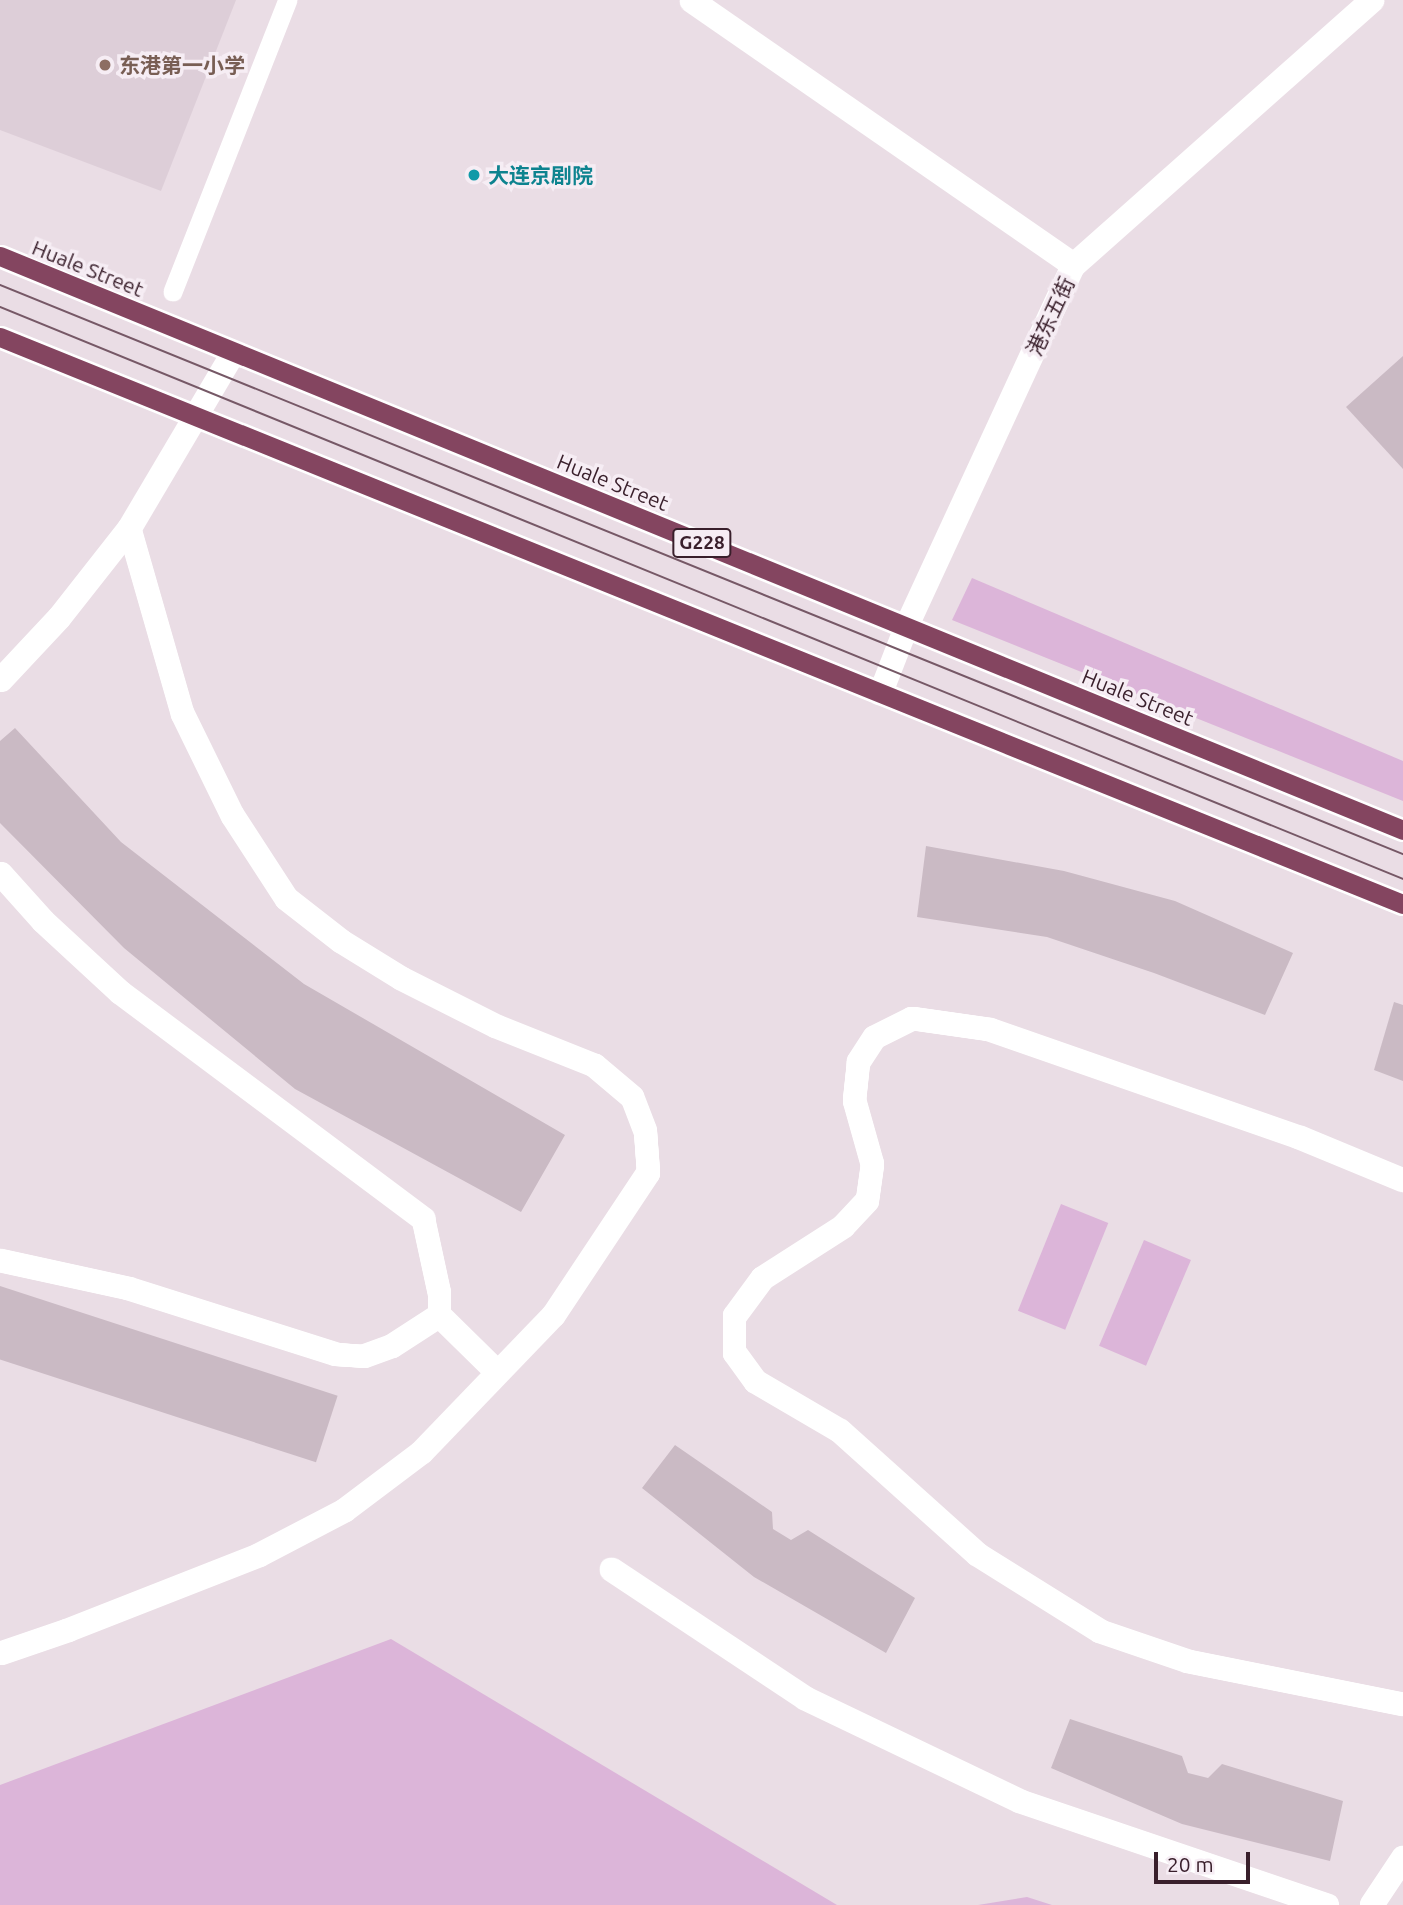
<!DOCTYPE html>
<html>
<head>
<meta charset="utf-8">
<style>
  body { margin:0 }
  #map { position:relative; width:1403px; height:1905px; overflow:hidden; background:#eadde5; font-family:Ubuntu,"Noto Sans SC",sans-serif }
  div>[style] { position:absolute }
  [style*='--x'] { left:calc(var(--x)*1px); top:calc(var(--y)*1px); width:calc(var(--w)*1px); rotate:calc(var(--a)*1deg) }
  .built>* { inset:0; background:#ddced8 }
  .green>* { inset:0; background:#dcb5d9; transform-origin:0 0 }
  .building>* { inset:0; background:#cabac4; transform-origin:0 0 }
  .roads { filter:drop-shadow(2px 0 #fff) drop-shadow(-2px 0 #fff) drop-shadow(0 2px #fff) drop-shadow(0 -2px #fff) }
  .service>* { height:14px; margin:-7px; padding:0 7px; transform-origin:7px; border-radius:7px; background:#fff }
  .minor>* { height:19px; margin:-9.5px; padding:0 9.5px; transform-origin:9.5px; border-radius:9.5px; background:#fff }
  .trunk>* { height:19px; margin:-9.5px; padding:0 9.5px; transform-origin:9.5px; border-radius:9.5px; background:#844560 }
  .tram>* { height:2px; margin:-1px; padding:0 1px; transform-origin:1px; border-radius:1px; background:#765866 }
  .dots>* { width:19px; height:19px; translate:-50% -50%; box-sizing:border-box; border:4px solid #f6edf4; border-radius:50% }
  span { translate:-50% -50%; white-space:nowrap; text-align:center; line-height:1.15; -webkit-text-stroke:7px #f6edf4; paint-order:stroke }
  .shield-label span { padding:2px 5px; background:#f6edf4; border:2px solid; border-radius:5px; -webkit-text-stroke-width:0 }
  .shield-label { font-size:19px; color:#391f2b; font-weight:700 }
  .education-label { font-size:21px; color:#785e54; font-weight:700 }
  .left { translate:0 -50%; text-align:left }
  .culture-label { font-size:21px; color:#0d838f; font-weight:700 }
  .street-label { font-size:21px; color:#391f2b }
  .scale { position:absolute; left:1154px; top:1852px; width:96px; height:32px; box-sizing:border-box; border:4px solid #391f2b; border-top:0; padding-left:9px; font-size:21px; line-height:24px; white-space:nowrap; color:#391f2b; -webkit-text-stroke:5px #f6edf4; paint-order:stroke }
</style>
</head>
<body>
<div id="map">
  <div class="built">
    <i style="clip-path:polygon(0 0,236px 0,161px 191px,0 130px)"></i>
  </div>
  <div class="green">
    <i style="clip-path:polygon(972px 578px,1403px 761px,1403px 801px,952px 620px)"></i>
    <i style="left:1061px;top:1204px;width:51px;height:115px;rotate:22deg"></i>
    <i style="left:1144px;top:1240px;width:51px;height:115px;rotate:23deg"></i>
    <i style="clip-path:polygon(391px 1639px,837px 1905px,0 1905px,0 1785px)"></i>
    <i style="clip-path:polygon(1027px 1897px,1052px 1905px,978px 1905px)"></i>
  </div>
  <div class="building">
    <i style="clip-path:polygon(1403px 356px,1403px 469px,1346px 407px)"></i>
    <i style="clip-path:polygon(15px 728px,121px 842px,304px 984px,565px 1135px,521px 1212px,295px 1089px,124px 948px,0 823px,0 741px)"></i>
    <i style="clip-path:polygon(926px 846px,1064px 871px,1175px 901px,1293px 953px,1265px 1015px,1154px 973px,1047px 937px,917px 917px)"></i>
    <i style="clip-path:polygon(1394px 1002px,1403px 1005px,1403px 1081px,1374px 1070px)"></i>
    <i style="left:0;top:1286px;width:355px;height:70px;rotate:18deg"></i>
    <i style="clip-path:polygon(675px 1445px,772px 1512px,773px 1529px,791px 1540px,808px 1530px,915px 1598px,886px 1653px,754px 1577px,642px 1488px)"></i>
    <i style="clip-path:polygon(1070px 1719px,1182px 1756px,1188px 1773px,1208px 1778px,1222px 1764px,1343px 1801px,1330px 1861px,1182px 1824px,1051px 1768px)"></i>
  </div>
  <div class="roads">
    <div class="service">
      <i style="--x:173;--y:292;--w:314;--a:-68.5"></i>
    </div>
    <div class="minor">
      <i style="--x:691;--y:0;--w:465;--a:34.7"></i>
      <i style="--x:0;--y:680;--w:86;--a:-46.9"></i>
      <i style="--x:59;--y:617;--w:113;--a:-51.8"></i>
      <i style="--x:129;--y:528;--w:204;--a:-59.4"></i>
      <i style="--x:880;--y:693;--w:72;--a:-68.8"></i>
      <i style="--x:906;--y:626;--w:398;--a:-65.2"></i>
      <i style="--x:1073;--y:265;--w:400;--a:-41.6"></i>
      <i style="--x:0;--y:873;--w:64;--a:48.1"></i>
      <i style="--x:43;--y:921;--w:105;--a:42.7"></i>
      <i style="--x:120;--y:992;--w:379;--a:36.8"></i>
      <i style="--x:423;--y:1219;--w:76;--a:77.8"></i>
      <i style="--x:439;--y:1293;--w:22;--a:90"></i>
      <i style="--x:439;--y:1315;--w:81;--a:44.5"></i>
      <i style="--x:1403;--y:1180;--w:113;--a:-157.5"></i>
      <i style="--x:1299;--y:1137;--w:328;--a:-160.8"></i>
      <i style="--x:989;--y:1029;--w:78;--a:-171.9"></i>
      <i style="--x:912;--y:1018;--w:42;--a:153.4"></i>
      <i style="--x:874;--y:1037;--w:30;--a:123"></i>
      <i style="--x:858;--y:1062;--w:38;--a:96"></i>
      <i style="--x:854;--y:1100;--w:66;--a:74.3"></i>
      <i style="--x:872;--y:1164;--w:36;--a:98"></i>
      <i style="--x:867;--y:1200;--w:35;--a:133"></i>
      <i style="--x:843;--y:1226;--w:96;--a:147.3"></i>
      <i style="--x:762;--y:1278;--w:47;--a:126.4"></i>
      <i style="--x:734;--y:1316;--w:36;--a:90"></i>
      <i style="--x:734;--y:1352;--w:36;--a:54"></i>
      <i style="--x:755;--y:1381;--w:97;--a:30.3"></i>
      <i style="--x:839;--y:1430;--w:186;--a:41.9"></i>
      <i style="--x:977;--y:1554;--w:145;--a:32"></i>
      <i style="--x:1100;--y:1631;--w:93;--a:18.8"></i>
      <i style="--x:1188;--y:1661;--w:219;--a:11.3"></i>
      <i style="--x:0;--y:1260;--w:131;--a:12.3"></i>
      <i style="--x:128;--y:1288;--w:218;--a:17.6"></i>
      <i style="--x:336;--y:1354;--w:27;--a:4"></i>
      <i style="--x:363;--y:1356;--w:30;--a:-20"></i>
      <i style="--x:391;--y:1346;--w:57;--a:-32.9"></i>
      <i style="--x:611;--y:1569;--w:233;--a:33.6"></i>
      <i style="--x:805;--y:1698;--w:238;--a:25.6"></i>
      <i style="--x:1020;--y:1801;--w:324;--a:18.7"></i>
      <i style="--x:0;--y:1653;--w:71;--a:-18.9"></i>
      <i style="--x:67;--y:1630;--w:205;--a:-21.4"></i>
      <i style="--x:258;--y:1555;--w:97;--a:-27.6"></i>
      <i style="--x:344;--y:1510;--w:96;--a:-37"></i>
      <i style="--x:421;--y:1452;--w:190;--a:-46.1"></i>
      <i style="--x:553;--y:1315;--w:172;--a:-56.4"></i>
      <i style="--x:648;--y:1172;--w:41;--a:-94.2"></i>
      <i style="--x:645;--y:1131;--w:36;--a:-111"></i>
      <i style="--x:632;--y:1097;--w:50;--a:-139.9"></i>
      <i style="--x:594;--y:1065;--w:105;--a:-158.3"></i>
      <i style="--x:496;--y:1026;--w:106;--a:-153.2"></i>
      <i style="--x:401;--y:978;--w:70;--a:-148.3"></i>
      <i style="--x:341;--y:941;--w:70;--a:-142"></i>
      <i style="--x:286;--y:898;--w:99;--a:-123"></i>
      <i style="--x:232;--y:815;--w:114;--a:-116.1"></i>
      <i style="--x:182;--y:713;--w:192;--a:-106"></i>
      <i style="--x:1371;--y:1905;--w:58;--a:-56.3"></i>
    </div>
    <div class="trunk">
      <i style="--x:0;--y:256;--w:1516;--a:22.25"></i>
      <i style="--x:0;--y:337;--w:1513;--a:22.01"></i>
    </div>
  </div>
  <div class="tram">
    <i style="--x:0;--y:285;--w:1514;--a:22.08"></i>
    <i style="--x:0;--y:307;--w:1515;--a:22.18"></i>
  </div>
  <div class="dots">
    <i style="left:105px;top:65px;background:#8d6e63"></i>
    <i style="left:474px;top:175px;background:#0f9aa8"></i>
  </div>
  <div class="shield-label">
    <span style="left:702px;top:543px">G228</span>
  </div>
  <div class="education-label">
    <span class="left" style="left:119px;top:65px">东港第一小学</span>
  </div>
  <div class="culture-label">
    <span class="left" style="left:488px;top:175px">大连京剧院</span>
  </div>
  <div class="street-label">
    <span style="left:88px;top:268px;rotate:22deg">Huale Street</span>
    <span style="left:1050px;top:316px;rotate:-65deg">港东五街</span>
    <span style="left:613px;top:482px;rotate:22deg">Huale Street</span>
    <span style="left:1138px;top:697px;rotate:22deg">Huale Street</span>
  </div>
  <div class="scale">20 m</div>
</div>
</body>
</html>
